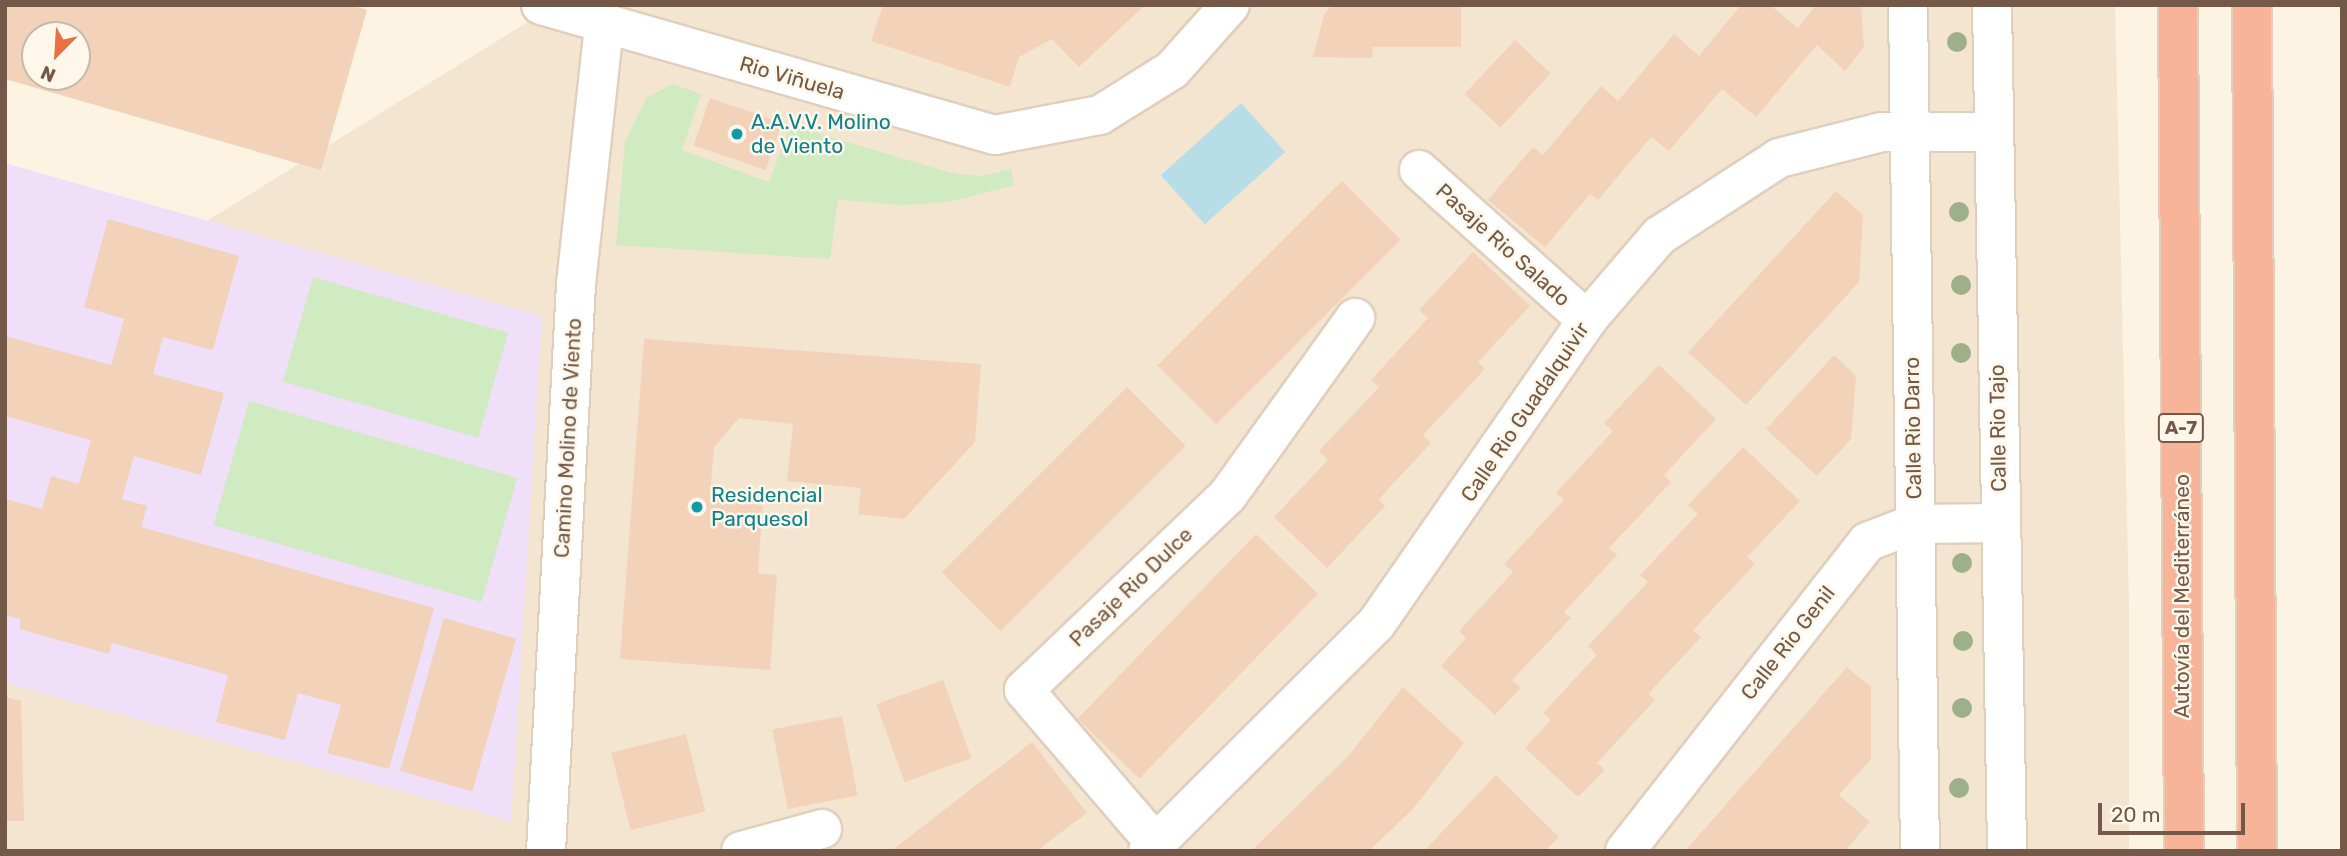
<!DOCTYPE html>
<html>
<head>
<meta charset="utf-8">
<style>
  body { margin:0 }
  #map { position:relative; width:2347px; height:856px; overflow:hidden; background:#fcf3e2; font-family:Rubik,sans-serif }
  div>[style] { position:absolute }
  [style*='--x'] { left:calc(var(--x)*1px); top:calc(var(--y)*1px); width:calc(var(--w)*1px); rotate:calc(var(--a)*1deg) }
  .residential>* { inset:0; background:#f4e5d1 }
  .education>* { inset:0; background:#f0dff8 }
  .green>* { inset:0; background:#d0eac1; transform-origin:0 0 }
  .water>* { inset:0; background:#b7dde6; transform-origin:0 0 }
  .building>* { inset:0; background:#f2d2b9; transform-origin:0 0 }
  .roads { filter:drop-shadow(2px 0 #e1cfbe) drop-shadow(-2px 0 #e1cfbe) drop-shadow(0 2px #e1cfbe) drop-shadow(0 -2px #e1cfbe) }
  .minor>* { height:38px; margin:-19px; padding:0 19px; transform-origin:19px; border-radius:19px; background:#fff }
  .highway>* { height:38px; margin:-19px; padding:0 19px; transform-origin:19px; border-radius:19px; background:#f8b498 }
  .trees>* { width:20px; height:20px; margin:-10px; border-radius:50%; background:#9db089 }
  .dots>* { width:19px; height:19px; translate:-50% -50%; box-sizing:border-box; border:4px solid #fff7e9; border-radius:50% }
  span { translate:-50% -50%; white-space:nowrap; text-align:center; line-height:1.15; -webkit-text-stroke:5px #fff7e9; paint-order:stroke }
  .shield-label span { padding:2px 5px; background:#fff7e9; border:2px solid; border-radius:5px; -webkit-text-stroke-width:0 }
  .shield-label { font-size:19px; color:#745948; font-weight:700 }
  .street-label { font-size:21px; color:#745948 }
  .culture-label { font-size:21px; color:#0d838f }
  .left { translate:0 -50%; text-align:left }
  .frame { position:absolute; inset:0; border:7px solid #745948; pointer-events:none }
  .north { position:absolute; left:21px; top:21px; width:70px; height:70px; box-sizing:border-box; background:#fff7e9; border:2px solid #c7b8a9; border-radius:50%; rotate:204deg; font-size:19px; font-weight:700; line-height:28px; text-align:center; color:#745948 }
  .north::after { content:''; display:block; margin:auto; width:24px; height:32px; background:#e86f46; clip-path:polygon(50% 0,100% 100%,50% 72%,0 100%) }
  .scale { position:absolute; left:2098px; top:803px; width:147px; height:32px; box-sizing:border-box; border:4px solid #745948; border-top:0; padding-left:9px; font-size:21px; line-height:24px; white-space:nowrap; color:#745948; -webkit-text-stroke:5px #fff7e9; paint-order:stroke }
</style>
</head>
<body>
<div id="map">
  <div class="residential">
    <i style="clip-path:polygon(555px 5px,2115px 5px,2129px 605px,2129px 851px,5px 851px,5px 346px)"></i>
  </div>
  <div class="education">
    <i style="clip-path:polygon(5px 163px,542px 316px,511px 821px,5px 683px)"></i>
  </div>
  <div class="green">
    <i style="clip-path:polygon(673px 84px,701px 94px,682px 150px,769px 182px,790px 125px,951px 173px,982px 176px,1011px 169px,1014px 185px,949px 202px,903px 205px,838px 200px,830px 259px,616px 245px,625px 142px,646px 98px)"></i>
    <i style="left:313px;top:277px;width:203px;height:109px;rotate:16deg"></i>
    <i style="left:249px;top:401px;width:279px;height:129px;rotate:16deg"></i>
  </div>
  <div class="water">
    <i style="left:1241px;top:103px;width:66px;height:108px;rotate:48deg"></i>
  </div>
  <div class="building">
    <i style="clip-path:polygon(evenodd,5px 5px,351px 5px,367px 10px,321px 170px,5px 79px,5px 5px,35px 35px,77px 35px,77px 77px,35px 77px,35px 35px)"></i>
    <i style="clip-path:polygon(883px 5px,1145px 5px,1079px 67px,1052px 39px,1019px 57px,1010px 87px,871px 41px)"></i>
    <i style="clip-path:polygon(1332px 5px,1461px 5px,1461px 47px,1373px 47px,1372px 58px,1313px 57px,1324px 15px)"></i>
    <i style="clip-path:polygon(1741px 5px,1770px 5px,1798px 28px,1816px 5px,1861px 5px,1864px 47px,1845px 71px,1817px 45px,1756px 117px,1722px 89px,1669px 151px,1651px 137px,1598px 200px,1590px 194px,1545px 247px,1488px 200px,1533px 147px,1543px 155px,1601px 86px,1618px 101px,1674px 34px,1699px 56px)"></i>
    <i style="left:1515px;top:40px;width:49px;height:74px;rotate:43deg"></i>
    <i style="left:710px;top:98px;width:76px;height:50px;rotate:19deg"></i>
    <i style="left:1342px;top:181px;width:83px;height:261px;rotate:45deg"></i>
    <i style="clip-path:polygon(1836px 191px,1863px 215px,1859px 282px,1746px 405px,1688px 352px)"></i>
    <i style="clip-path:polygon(108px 219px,239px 256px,213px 350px,163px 337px,153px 374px,224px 393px,201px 475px,134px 456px,122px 499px,147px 506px,141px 527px,434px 608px,389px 769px,327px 753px,341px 705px,298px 693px,285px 740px,216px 722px,228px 675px,112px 643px,109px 654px,19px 629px,21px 619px,5px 615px,5px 499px,42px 509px,51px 476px,79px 484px,91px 440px,5px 416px,5px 336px,111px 365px,124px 319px,84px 307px)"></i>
    <i style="clip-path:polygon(1473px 252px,1530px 306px,1478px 362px,1485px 369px,1423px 435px,1431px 443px,1379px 499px,1385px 506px,1327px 568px,1274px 517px,1328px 460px,1319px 451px,1379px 387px,1371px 380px,1428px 318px,1419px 310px)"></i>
    <i style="clip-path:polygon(644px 339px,981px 364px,975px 442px,904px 519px,858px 514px,861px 488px,787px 481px,793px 424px,739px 418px,714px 447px,710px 496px,763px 500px,758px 573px,777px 575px,770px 670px,620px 659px)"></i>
    <i style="clip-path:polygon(1834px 355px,1856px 376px,1851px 439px,1817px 476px,1766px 429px)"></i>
    <i style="clip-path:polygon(1659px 365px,1716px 419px,1664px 475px,1671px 482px,1609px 548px,1617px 555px,1564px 612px,1571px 618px,1512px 680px,1521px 688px,1495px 715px,1441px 666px,1466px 638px,1459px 631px,1513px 572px,1504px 564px,1564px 500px,1556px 493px,1613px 431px,1604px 423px)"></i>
    <i style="left:1127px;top:387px;width:83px;height:262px;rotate:45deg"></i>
    <i style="clip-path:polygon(1743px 447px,1800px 501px,1747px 557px,1755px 564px,1693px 630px,1701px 637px,1648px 694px,1655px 700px,1597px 763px,1605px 770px,1578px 797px,1525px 748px,1551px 720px,1543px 713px,1597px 655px,1588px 646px,1648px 582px,1640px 575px,1698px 514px,1688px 505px)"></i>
    <i style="left:1256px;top:534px;width:86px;height:257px;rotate:44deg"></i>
    <i style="left:444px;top:618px;width:75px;height:159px;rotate:16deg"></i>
    <i style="clip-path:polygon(1847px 667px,1871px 687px,1871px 759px,1839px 795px,1870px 822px,1845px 851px,1685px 851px)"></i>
    <i style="left:943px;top:680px;width:83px;height:71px;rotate:70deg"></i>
    <i style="clip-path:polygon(1403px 687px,1464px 743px,1413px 809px,1369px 851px,1251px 851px,1350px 754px)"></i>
    <i style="clip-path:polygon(5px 697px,21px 701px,24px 821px,5px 821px)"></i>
    <i style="left:842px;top:716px;width:81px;height:71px;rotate:79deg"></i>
    <i style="left:686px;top:734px;width:80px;height:77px;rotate:76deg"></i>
    <i style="clip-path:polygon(1032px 742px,1087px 813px,1047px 843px,1038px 851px,891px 851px)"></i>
    <i style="clip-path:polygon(1496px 775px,1559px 837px,1545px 851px,1424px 851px)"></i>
  </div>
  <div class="roads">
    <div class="minor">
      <i style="--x:541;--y:5;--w:472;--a:16"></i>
      <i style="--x:995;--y:135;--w:107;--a:-10.8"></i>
      <i style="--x:1100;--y:115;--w:85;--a:-32"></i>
      <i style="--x:1172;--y:70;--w:87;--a:-48.3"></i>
      <i style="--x:1908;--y:5;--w:846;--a:89.19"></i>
      <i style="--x:1992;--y:5;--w:846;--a:88.98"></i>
      <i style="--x:1419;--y:170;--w:225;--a:41.8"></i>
      <i style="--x:1156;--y:844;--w:203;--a:-130.6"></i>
      <i style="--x:1024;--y:690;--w:282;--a:-43.7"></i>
      <i style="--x:1228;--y:495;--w:218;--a:-54.3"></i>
      <i style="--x:546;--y:851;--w:568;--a:-86.97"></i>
      <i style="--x:576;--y:284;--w:260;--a:-83.8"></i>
      <i style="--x:741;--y:851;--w:84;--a:-15.2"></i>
      <i style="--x:1148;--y:851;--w:322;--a:-44.9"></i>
      <i style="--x:1376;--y:624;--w:370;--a:-55.2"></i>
      <i style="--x:1587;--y:320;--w:111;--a:-49.4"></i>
      <i style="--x:1659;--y:236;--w:143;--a:-33"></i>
      <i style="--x:1779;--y:158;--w:106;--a:-14.2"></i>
      <i style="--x:1882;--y:132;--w:110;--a:0"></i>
      <i style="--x:1625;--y:851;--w:392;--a:-51.9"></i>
      <i style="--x:1867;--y:542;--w:50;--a:-21"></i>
      <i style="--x:1914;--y:524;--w:85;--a:-0.7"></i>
    </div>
    <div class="highway">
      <i style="--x:2178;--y:5;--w:846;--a:89.59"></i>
      <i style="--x:2252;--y:5;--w:846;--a:89.66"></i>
    </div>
  </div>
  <div class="trees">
    <i style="left:1957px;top:42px"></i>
    <i style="left:1959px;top:212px"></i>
    <i style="left:1961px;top:285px"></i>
    <i style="left:1961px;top:353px"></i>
    <i style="left:1962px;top:563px"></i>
    <i style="left:1963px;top:641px"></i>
    <i style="left:1962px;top:708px"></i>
    <i style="left:1959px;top:788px"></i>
  </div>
  <div class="dots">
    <i style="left:737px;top:134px;background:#0f9aa8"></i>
    <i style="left:697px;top:507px;background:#0f9aa8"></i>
  </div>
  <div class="shield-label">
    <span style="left:2181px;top:428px">A-7</span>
  </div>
  <div class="street-label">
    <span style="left:792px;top:78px;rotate:16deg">Rio Viñuela</span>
    <span style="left:1503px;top:245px;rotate:42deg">Pasaje Rio Salado</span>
    <span style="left:1525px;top:412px;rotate:-56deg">Calle Rio Guadalquivir</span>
    <span style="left:1913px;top:428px;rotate:-91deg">Calle Rio Darro</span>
    <span style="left:1998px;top:428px;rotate:-91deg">Calle Rio Tajo</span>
    <span style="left:568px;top:438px;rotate:-87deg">Camino Molino de Viento</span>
    <span style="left:1131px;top:587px;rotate:-44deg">Pasaje Rio Dulce</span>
    <span style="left:2182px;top:596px;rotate:-90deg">Autovía del Mediterráneo</span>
    <span style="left:1788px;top:643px;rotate:-52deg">Calle Rio Genil</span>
  </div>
  <div class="culture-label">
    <span class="left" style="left:751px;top:134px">A.A.V.V. Molino<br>de Viento</span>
    <span class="left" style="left:711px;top:507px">Residencial<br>Parquesol</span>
  </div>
  <div class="frame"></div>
  <div class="north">N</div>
  <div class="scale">20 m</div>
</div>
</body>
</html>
